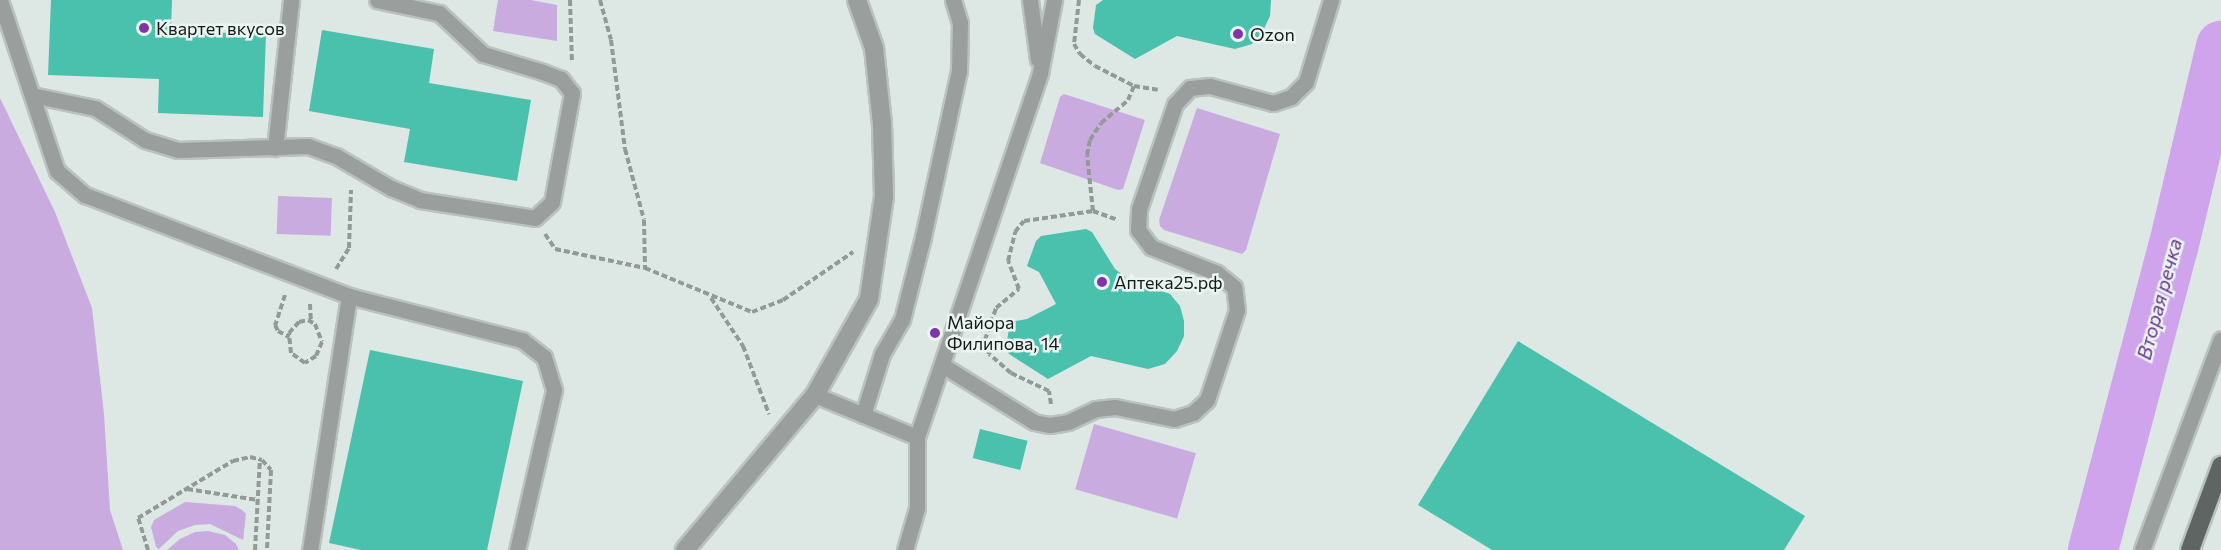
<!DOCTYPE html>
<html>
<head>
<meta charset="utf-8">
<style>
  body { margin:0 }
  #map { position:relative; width:2221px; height:550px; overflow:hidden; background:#dde7e4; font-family:Commissioner,sans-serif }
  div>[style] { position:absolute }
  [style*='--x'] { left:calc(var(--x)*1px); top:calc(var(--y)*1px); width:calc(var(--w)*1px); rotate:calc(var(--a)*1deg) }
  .green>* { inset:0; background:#caabe0; transform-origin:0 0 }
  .river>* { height:50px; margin:-25px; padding:0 25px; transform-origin:25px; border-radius:25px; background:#cfa4ed }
  .building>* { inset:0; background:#49c1ac; transform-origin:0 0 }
  .path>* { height:4px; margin-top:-2px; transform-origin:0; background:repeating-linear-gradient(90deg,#929997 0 6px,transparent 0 9px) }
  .roads { filter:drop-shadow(2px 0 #b9c2c0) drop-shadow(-2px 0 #b9c2c0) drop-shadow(0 2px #b9c2c0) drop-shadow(0 -2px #b9c2c0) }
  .lane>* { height:15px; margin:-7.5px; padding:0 7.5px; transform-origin:7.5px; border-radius:7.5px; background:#9a9e9d }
  .street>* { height:18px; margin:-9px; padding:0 9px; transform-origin:9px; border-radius:9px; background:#9a9e9d }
  .primary>* { height:18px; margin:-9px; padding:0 9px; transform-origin:9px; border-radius:9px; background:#5e6563 }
  .dots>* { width:16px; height:16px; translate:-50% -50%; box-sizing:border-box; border:3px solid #eaf4f1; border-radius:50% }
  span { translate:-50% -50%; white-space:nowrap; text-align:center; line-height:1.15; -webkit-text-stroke:5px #eaf4f1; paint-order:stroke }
  .poi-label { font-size:18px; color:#171b1a }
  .left { translate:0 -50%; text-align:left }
  .water-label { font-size:20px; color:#6a3589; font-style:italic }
</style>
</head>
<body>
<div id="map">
  <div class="green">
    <i style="clip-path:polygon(498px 0,531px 0,557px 5px,557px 41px,493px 31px)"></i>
    <i style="clip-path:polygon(1064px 94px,1145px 120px,1123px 189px,1118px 190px,1040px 163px,1060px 97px)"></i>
    <i style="clip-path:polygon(0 98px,55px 212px,92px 308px,104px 414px,110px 510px,123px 550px,0 550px)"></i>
    <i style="clip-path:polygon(1197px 108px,1280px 134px,1246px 250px,1242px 254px,1164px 230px,1160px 226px,1159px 220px)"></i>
    <i style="left:278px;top:196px;width:54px;height:38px;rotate:2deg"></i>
    <i style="left:1094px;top:424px;width:106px;height:68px;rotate:16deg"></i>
    <i style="clip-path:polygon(185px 502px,235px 506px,242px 510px,246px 514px,243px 540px,210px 524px,195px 525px,178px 531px,159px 549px,156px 547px,151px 527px,154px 520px)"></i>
    <i style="clip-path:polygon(208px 531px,225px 535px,236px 544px,239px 550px,167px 550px,180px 539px,195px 532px)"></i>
  </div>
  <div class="river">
    <i style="--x:2093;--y:550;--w:312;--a:-75.2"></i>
    <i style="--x:2173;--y:248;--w:208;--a:-76.6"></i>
  </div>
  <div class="building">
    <i style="clip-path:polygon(51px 0,172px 0,171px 31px,266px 34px,263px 117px,158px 113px,159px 79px,48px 75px)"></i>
    <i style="clip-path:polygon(1103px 0,1271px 0,1270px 16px,1263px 31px,1252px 44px,1235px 49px,1177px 36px,1135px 59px,1095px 34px,1093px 28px,1096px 5px)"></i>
    <i style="clip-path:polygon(322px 30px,434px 49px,429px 83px,531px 100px,517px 181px,404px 162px,410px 129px,309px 111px)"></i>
    <i style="clip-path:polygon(1086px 229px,1092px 232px,1115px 269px,1128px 279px,1170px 294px,1180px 306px,1184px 321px,1184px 336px,1177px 351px,1165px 364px,1148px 369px,1091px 356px,1048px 379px,1009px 354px,1006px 348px,1010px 322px,1027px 319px,1056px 304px,1039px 272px,1027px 266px,1036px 241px,1041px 236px)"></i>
    <i style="clip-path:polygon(1518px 341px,1805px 516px,1784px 550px,1492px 550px,1418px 505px)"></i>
    <i style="clip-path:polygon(370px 350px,523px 381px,487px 550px,361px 550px,329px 543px)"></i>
    <i style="left:980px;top:429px;width:49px;height:30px;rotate:14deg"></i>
  </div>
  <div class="path">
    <i style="--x:570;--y:0;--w:62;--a:88.2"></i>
    <i style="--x:600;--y:0;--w:41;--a:74.6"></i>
    <i style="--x:611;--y:40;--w:110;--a:82.7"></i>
    <i style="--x:625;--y:149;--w:73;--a:75"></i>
    <i style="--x:644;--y:220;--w:48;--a:88.8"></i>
    <i style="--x:1079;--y:0;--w:44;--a:96.5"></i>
    <i style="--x:1074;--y:44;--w:12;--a:59"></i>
    <i style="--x:1080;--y:54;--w:19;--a:39"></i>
    <i style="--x:1095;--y:66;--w:44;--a:27.1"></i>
    <i style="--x:1134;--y:86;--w:24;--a:9"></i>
    <i style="--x:1093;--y:211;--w:56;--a:-96.1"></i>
    <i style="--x:1087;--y:155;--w:15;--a:-79"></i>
    <i style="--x:1090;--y:140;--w:20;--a:-57"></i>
    <i style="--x:1101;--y:123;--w:35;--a:-40"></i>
    <i style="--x:1128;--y:100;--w:15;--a:-67"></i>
    <i style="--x:545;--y:234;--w:18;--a:56"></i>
    <i style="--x:555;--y:249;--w:92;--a:11.9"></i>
    <i style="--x:645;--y:268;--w:116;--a:22.4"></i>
    <i style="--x:752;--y:312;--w:33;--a:-21"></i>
    <i style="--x:783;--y:300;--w:85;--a:-34.4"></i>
    <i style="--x:336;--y:269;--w:25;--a:-58"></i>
    <i style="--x:349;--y:248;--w:58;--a:-88"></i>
    <i style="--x:285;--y:295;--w:32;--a:108"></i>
    <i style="--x:275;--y:325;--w:7;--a:63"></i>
    <i style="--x:278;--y:331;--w:13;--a:29"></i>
    <i style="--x:711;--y:298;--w:58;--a:56.3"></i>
    <i style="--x:743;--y:346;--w:73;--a:69.1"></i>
    <i style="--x:310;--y:304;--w:17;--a:87"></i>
    <i style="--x:308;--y:320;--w:8;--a:30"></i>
    <i style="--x:315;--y:324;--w:19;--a:69"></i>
    <i style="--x:322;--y:342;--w:15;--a:113"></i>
    <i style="--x:316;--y:356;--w:13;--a:148"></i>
    <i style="--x:305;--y:363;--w:17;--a:-144"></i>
    <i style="--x:291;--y:353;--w:20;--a:-96"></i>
    <i style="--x:289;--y:333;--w:15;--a:-48"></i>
    <i style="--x:299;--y:322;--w:9;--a:-13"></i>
    <i style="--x:1051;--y:404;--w:13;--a:-99"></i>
    <i style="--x:1049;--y:391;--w:42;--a:-154.7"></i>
    <i style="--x:1011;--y:373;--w:29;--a:-139"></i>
    <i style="--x:989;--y:354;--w:15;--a:-106"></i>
    <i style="--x:985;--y:340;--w:34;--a:-71"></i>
    <i style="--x:996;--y:308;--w:30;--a:-40"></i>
    <i style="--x:1019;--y:289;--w:30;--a:-111"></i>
    <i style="--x:1008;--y:261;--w:30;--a:-76"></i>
    <i style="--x:1015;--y:232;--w:14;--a:-51"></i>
    <i style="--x:1024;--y:221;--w:70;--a:-8.2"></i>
    <i style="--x:1093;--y:211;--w:27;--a:20"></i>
    <i style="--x:187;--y:489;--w:72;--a:8.8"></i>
    <i style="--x:148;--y:550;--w:34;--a:-107"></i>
    <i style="--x:138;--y:518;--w:111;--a:-31"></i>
    <i style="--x:233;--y:461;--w:17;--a:-13"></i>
    <i style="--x:250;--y:457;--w:12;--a:14"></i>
    <i style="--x:262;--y:460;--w:13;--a:48"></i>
    <i style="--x:271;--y:470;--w:80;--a:92.9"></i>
    <i style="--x:255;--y:550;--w:91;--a:-86.9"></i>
  </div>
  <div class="roads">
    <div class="lane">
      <i style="--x:0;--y:0;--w:180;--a:71.6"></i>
      <i style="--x:57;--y:171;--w:37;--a:41"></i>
      <i style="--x:85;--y:195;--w:283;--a:20.9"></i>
      <i style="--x:349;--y:296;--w:257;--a:98.7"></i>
      <i style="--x:1030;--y:0;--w:60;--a:82.3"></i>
      <i style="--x:32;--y:95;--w:64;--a:11.7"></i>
      <i style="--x:95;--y:108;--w:59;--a:32.6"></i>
      <i style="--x:145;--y:140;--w:34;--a:17"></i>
      <i style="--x:178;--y:150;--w:130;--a:-1.8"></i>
      <i style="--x:308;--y:146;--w:30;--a:20"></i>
      <i style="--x:336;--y:156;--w:64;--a:30.2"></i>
      <i style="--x:391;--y:188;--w:31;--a:22"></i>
      <i style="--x:420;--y:200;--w:116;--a:8.9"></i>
      <i style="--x:535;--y:218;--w:23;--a:-43"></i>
      <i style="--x:552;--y:202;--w:111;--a:-79.6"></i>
      <i style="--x:572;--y:93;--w:18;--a:-128"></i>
      <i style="--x:561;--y:79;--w:19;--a:-159"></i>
      <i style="--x:543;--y:72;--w:63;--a:-163.3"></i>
      <i style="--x:483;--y:54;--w:60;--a:-137"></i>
      <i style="--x:439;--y:13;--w:63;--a:-168.2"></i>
      <i style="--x:275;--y:148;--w:149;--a:-83.8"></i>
      <i style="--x:349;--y:296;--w:179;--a:14.3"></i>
      <i style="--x:522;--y:340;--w:28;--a:38"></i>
      <i style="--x:544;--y:357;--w:34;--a:73"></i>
      <i style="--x:554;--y:390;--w:164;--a:103"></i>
      <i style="--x:942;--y:365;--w:108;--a:31.8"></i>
      <i style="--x:1034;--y:422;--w:16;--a:11"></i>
      <i style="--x:1050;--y:425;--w:18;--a:-9"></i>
      <i style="--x:1068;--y:422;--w:31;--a:-25"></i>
      <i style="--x:1096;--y:409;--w:19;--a:-6"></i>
      <i style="--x:1115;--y:407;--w:60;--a:11.5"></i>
      <i style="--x:1174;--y:419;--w:20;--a:-18"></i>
      <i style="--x:1193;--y:413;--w:19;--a:-43"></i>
      <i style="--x:1207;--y:400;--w:95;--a:-71.6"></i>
      <i style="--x:1237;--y:310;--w:23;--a:-97"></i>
      <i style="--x:1234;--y:287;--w:22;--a:-141"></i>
      <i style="--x:1217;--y:273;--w:71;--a:-158.5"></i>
      <i style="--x:1151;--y:247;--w:21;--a:-127"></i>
      <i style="--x:1138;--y:230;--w:21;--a:-87"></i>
      <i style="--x:1139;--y:209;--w:111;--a:-71.1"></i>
      <i style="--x:1175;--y:104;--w:22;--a:-47"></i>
      <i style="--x:1190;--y:88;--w:20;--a:-6"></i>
      <i style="--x:1210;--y:86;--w:65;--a:15.1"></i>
      <i style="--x:1273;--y:103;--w:19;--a:-18"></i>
      <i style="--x:1291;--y:97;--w:21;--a:-45"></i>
      <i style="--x:1306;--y:82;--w:86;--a:-73"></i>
      <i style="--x:815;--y:395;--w:110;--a:22.4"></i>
      <i style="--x:917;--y:437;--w:384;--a:-71.3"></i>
      <i style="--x:1040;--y:73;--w:74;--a:-79.1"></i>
      <i style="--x:863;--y:415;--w:64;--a:-72.7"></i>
      <i style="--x:882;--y:354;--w:39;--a:-60"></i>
      <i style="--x:902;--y:320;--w:86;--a:-75.8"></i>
      <i style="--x:923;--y:237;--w:170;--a:-77.8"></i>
      <i style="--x:959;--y:71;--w:48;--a:-88.8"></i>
      <i style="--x:960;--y:23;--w:24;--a:-107"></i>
      <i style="--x:905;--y:550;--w:44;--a:-74.1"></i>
      <i style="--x:917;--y:508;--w:71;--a:-90"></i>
      <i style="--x:2142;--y:550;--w:225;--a:-69.5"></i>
    </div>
    <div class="street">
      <i style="--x:685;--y:550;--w:202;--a:-50"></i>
      <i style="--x:815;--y:395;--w:110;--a:-60.6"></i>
      <i style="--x:869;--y:299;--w:104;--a:-81.7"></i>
      <i style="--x:884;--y:196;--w:72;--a:-91.6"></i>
      <i style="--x:882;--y:124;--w:76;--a:-96"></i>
      <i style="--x:874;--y:48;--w:51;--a:-109.5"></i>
    </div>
    <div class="primary">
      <i style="--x:2190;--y:550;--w:90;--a:-69.7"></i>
    </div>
  </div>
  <div class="dots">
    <i style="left:144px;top:28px;background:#7e35a7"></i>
    <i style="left:1238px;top:34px;background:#7e35a7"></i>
    <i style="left:1102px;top:282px;background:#7e35a7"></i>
    <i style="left:935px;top:333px;background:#7e35a7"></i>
  </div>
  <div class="poi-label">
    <span class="left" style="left:156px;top:28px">Квартет вкусов</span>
    <span class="left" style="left:1250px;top:34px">Ozon</span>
    <span class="left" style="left:1114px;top:282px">Аптека25.рф</span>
    <span class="left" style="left:947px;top:333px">Майора<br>Филипова, 14</span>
  </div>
  <div class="water-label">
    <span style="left:2159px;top:299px;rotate:-75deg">Вторая речка</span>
  </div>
</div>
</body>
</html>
